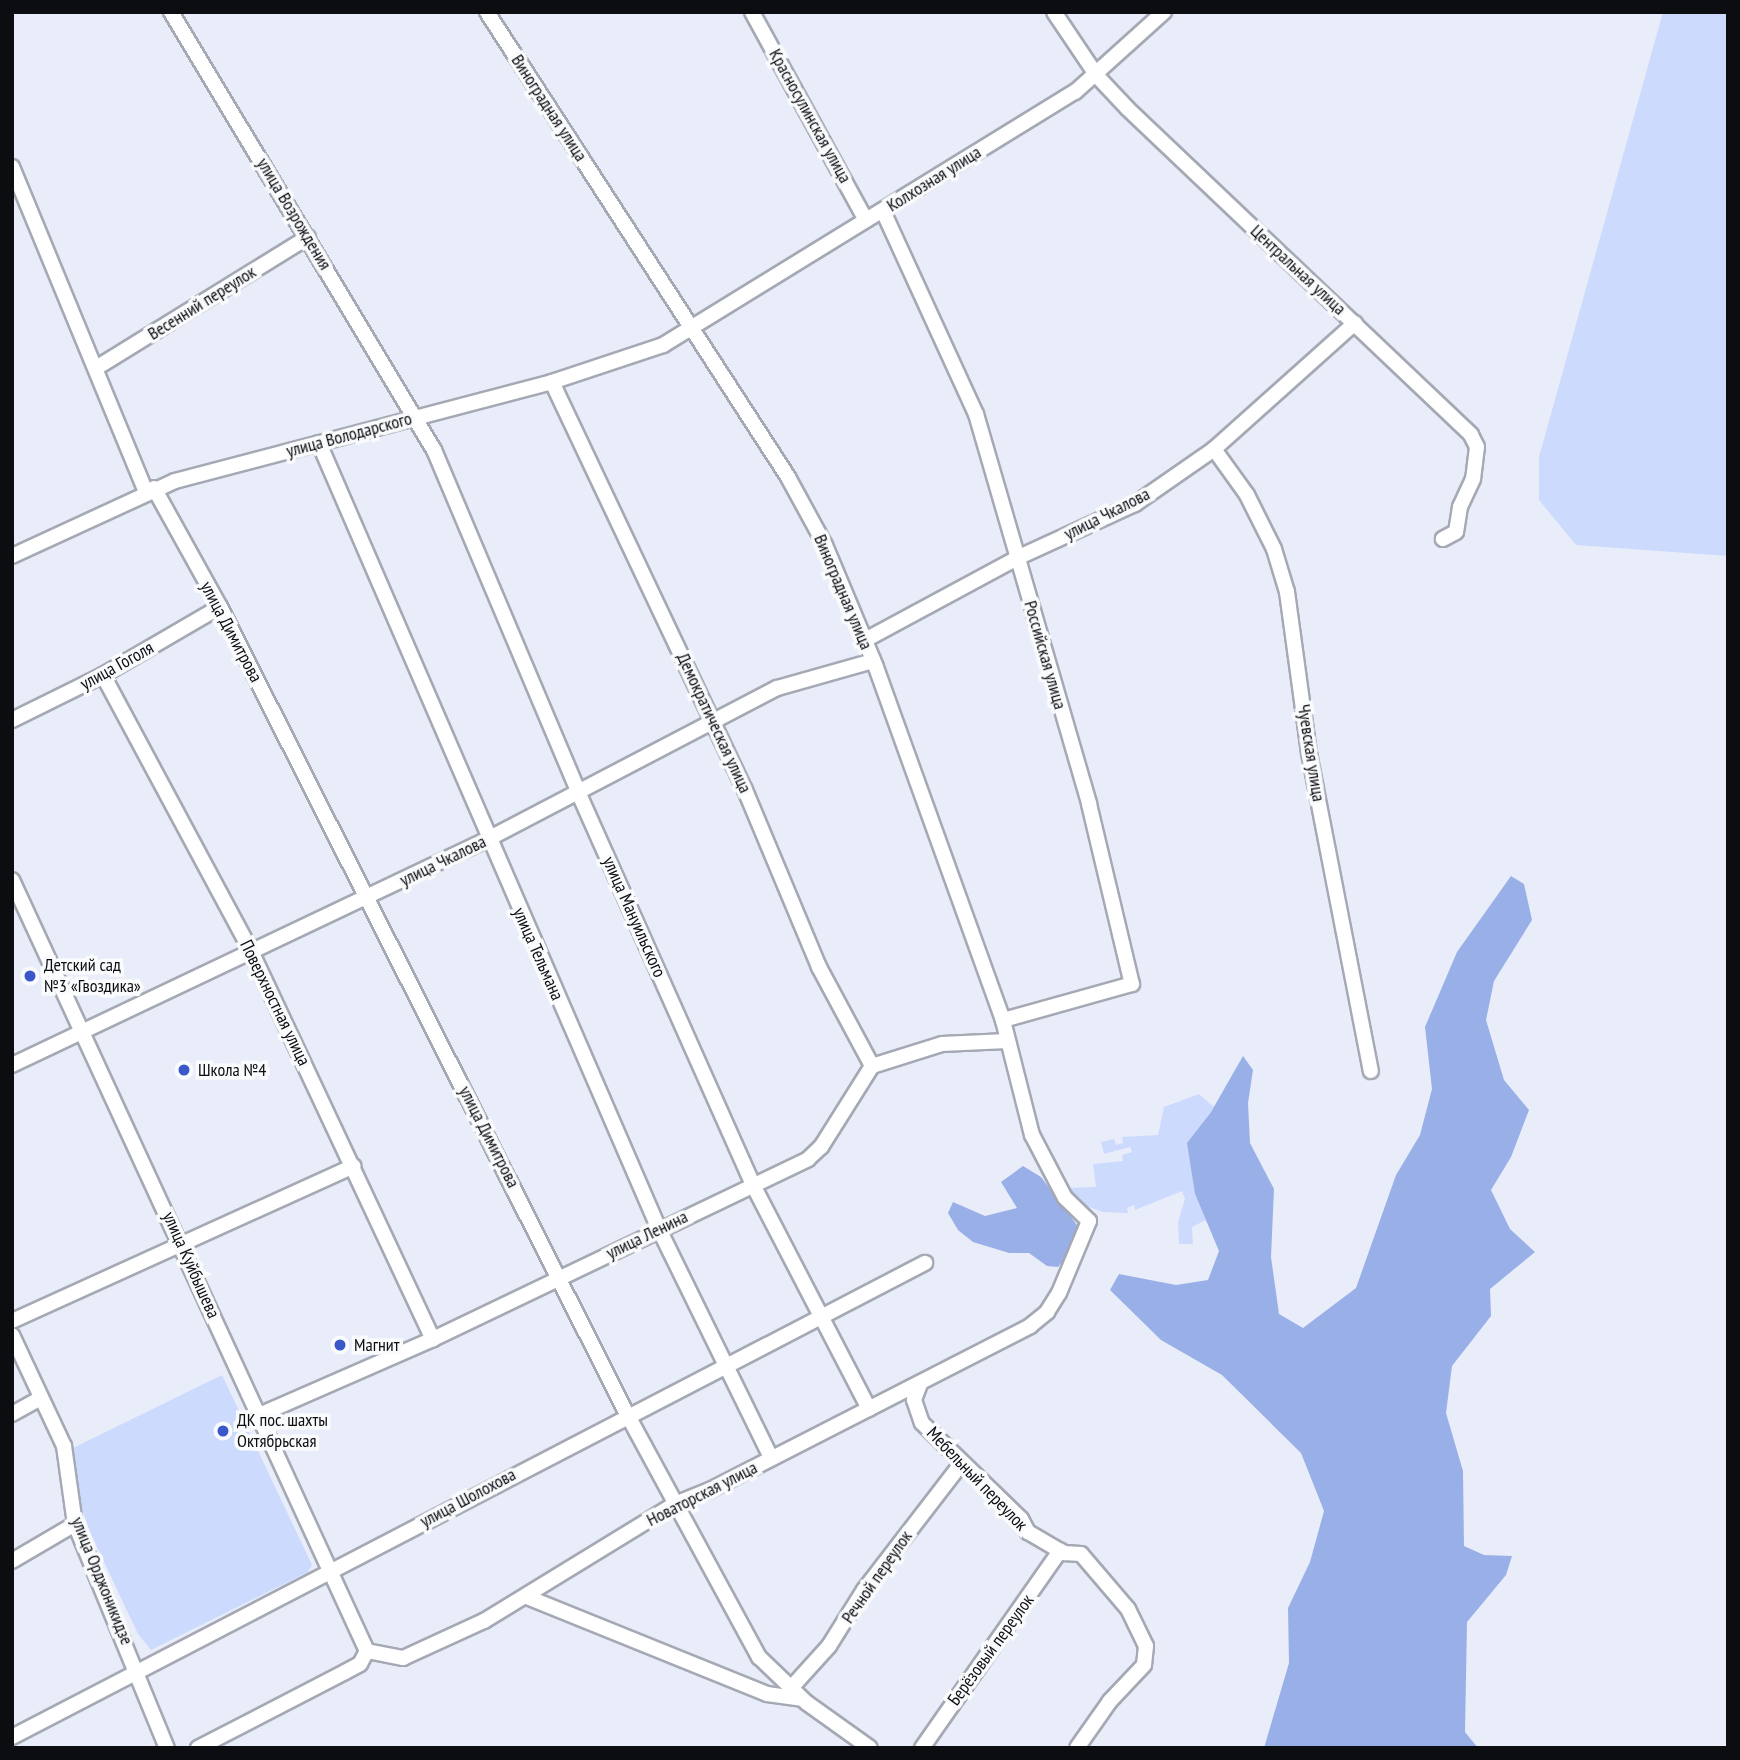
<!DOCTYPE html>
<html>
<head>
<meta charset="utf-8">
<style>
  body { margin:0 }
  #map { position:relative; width:1740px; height:1760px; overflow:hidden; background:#e9edf9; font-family:"PT Sans Narrow",sans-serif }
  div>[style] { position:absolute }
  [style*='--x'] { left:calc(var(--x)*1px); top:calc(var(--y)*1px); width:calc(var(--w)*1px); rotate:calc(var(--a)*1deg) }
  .green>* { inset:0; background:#ccdafd }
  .water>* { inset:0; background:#98afe8 }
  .roads { filter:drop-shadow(2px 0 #a4a9b4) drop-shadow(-2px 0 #a4a9b4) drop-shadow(0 2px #a4a9b4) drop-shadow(0 -2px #a4a9b4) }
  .minor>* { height:14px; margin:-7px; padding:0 7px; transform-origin:7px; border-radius:7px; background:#fff }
  .dots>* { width:19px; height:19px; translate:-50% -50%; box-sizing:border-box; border:4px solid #fafbfd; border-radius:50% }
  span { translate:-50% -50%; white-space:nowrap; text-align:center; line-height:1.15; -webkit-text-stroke:7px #fafbfd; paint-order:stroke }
  .street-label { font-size:18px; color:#0b0d11 }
  .poi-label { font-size:18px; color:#0b0d11 }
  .left { translate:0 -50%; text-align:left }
  .frame { position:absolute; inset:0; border:14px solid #0b0d11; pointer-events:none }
</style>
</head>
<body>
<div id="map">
  <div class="green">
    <i style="clip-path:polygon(1663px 12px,1728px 12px,1728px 556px,1576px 545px,1539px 500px,1539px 457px)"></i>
    <i style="clip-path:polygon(1199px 1094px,1214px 1107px,1188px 1143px,1195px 1194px,1206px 1220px,1192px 1227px,1193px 1244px,1179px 1244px,1178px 1222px,1185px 1199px,1182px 1191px,1135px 1210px,1134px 1205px,1127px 1208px,1128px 1213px,1103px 1212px,1081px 1204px,1063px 1188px,1096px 1187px,1093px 1164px,1123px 1161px,1122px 1155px,1132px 1152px,1130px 1147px,1104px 1154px,1101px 1142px,1114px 1139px,1116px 1145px,1123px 1143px,1122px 1137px,1158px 1135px,1164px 1107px)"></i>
    <i style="clip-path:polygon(222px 1375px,312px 1565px,308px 1572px,151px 1650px,138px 1634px,89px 1530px,78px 1496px,73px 1448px)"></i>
  </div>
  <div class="water">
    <i style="clip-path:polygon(1511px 876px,1524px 884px,1532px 920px,1494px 981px,1486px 1020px,1504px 1080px,1529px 1110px,1511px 1157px,1491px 1190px,1510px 1229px,1535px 1252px,1490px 1289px,1491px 1316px,1452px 1366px,1446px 1413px,1463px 1471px,1464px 1546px,1484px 1555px,1512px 1556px,1506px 1575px,1467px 1622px,1465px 1732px,1478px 1748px,1264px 1748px,1289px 1663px,1288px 1608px,1310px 1562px,1324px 1511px,1301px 1453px,1222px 1375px,1161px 1340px,1110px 1290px,1119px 1274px,1176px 1285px,1208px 1280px,1219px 1251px,1195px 1194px,1187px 1143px,1211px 1112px,1243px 1056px,1253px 1070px,1248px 1103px,1250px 1143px,1274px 1189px,1271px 1257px,1279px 1314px,1303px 1328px,1356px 1288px,1396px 1175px,1420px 1135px,1432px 1089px,1425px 1027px,1457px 952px)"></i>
    <i style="clip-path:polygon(1023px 1166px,1041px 1177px,1080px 1229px,1077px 1244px,1058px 1267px,1047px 1266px,1029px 1253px,1009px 1253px,973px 1242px,958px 1230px,948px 1213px,953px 1202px,985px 1216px,1017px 1208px,1001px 1182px)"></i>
  </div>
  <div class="roads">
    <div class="minor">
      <i style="--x:171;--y:12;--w:511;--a:59.02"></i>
      <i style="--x:434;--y:450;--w:373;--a:67.1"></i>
      <i style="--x:579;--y:794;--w:428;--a:66"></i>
      <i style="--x:753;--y:1185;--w:252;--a:62.6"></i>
      <i style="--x:752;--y:12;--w:237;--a:61.3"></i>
      <i style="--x:1054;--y:12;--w:77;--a:56.1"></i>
      <i style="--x:1097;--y:76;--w:45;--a:46.8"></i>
      <i style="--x:1128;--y:109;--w:473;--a:43.5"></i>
      <i style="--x:1471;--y:435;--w:13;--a:63"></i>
      <i style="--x:1477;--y:447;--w:32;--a:97"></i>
      <i style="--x:1473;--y:479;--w:31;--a:115"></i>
      <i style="--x:1460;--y:507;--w:25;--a:99"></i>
      <i style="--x:1456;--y:532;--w:15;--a:152"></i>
      <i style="--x:12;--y:167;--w:352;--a:67.6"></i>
      <i style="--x:883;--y:211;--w:223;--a:65.4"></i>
      <i style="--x:976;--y:414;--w:406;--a:73.8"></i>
      <i style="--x:1089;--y:804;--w:185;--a:76.6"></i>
      <i style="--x:1132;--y:984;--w:134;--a:164.4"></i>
      <i style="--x:96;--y:368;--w:249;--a:-31.7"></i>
      <i style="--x:552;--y:382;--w:451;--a:64.7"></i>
      <i style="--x:745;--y:790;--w:192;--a:67.3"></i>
      <i style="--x:819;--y:967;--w:112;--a:61.8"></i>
      <i style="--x:319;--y:443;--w:856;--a:66.61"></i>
      <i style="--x:659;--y:1229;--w:255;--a:63.9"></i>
      <i style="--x:1214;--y:449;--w:57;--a:54.3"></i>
      <i style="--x:1247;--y:495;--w:60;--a:63.4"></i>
      <i style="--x:1274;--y:549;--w:45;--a:73.2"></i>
      <i style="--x:1287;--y:592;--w:162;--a:82.2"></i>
      <i style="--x:1309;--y:753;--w:324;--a:79"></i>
      <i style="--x:154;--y:488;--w:136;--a:61"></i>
      <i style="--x:220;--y:607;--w:904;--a:63.24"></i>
      <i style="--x:627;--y:1414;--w:277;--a:61.5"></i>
      <i style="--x:759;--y:1657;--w:66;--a:43.8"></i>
      <i style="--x:807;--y:1703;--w:77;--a:35.5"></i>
      <i style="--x:12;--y:556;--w:179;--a:-24.7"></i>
      <i style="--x:175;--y:481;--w:390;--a:-14.7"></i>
      <i style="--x:552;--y:382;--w:117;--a:-18.4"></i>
      <i style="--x:663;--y:345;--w:483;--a:-31.6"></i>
      <i style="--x:1075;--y:92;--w:120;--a:-42"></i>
      <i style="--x:865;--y:640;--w:173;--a:-28.3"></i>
      <i style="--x:1017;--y:558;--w:130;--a:-24.6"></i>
      <i style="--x:1135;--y:504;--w:96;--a:-34.8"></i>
      <i style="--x:1214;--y:449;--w:189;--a:-41.8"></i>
      <i style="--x:103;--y:675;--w:313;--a:61.8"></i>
      <i style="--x:251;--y:951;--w:429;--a:64.9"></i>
      <i style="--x:12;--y:720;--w:102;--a:-26.3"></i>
      <i style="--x:103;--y:675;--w:135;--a:-30.2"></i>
      <i style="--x:12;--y:880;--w:849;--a:65.28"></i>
      <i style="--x:12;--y:1065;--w:527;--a:-25.4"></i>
      <i style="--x:488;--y:839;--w:326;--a:-27.6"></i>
      <i style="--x:777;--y:688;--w:100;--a:-15.7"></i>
      <i style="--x:12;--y:1321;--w:375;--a:-24.4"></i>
      <i style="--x:12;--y:1335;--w:123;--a:64.9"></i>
      <i style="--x:64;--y:1446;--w:79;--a:82"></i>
      <i style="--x:75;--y:1524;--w:242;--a:67.7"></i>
      <i style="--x:920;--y:1384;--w:17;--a:111"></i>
      <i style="--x:914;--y:1400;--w:24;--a:71"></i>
      <i style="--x:922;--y:1423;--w:138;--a:44.1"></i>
      <i style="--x:1021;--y:1519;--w:15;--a:62"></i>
      <i style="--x:1028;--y:1532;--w:42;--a:30.3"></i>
      <i style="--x:1064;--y:1553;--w:17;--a:3"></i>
      <i style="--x:1081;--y:1554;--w:72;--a:49.5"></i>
      <i style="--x:1128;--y:1609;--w:41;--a:64.1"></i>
      <i style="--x:1146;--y:1646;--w:19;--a:96"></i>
      <i style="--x:1144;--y:1665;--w:50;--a:133.4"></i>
      <i style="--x:1110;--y:1701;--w:57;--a:125.1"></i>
      <i style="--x:12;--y:1414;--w:33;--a:-29"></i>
      <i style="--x:257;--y:1416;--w:192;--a:-23.6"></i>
      <i style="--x:433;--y:1339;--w:416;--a:-25.6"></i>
      <i style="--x:808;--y:1159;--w:18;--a:-43"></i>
      <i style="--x:821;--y:1147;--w:96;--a:-57.8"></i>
      <i style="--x:872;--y:1066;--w:73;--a:-17.4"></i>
      <i style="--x:942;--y:1044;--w:65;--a:-2.6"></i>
      <i style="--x:12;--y:1561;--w:73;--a:-30.4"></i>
      <i style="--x:527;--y:1597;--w:259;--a:22"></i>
      <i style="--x:767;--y:1694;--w:35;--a:8"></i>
      <i style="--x:367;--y:1651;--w:37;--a:11"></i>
      <i style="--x:403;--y:1658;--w:89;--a:-24.6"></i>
      <i style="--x:484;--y:1621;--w:224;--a:-31.5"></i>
      <i style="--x:675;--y:1504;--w:38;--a:-22"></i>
      <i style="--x:710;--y:1490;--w:360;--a:-27.1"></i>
      <i style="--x:1030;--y:1326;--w:22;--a:-39"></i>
      <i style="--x:1047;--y:1312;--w:22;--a:-58"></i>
      <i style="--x:1059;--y:1293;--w:78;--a:-67.4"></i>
      <i style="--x:1089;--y:1221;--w:33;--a:-136"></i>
      <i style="--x:1065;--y:1198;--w:71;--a:-117.6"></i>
      <i style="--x:1032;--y:1135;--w:119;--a:-104.2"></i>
      <i style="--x:1003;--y:1020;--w:375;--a:-109.8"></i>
      <i style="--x:876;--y:667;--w:132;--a:-112.7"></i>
      <i style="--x:825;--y:545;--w:77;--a:-118.6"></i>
      <i style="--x:788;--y:477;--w:554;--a:-122.92"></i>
      <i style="--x:791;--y:1688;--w:57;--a:-47.9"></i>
      <i style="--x:829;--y:1646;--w:66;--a:-58"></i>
      <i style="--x:864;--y:1590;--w:159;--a:-52.4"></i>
      <i style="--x:12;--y:1737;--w:1029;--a:-27.44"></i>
      <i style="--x:198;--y:1748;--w:165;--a:-27.3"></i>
      <i style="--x:345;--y:1672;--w:17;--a:-28"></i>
      <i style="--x:360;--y:1664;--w:15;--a:-62"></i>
      <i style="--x:922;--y:1748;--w:241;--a:-55"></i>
    </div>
  </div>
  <div class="dots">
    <i style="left:30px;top:976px;background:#3a58ca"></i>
    <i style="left:184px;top:1070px;background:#3a58ca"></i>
    <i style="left:340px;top:1345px;background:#3a58ca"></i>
    <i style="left:223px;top:1431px;background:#3a58ca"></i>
  </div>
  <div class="street-label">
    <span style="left:549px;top:108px;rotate:57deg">Виноградная улица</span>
    <span style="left:810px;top:116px;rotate:61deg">Красносулинская улица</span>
    <span style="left:934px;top:179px;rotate:-32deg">Колхозная улица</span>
    <span style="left:294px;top:214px;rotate:59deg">улица Возрождения</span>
    <span style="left:1298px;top:270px;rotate:43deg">Центральная улица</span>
    <span style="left:202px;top:303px;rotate:-32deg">Весенний переулок</span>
    <span style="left:349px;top:435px;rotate:-15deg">улица Володарского</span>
    <span style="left:1107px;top:514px;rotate:-27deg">улица Чкалова</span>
    <span style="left:843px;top:592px;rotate:67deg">Виноградная улица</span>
    <span style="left:231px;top:632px;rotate:62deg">улица Димитрова</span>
    <span style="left:1045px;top:655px;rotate:74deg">Российская улица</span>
    <span style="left:117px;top:666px;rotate:-29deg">улица Гоголя</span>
    <span style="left:714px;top:723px;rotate:65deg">Демократическая улица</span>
    <span style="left:1311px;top:753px;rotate:81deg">Чуевская улица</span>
    <span style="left:443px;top:861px;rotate:-26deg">улица Чкалова</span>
    <span style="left:634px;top:917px;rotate:66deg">улица Мануильского</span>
    <span style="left:538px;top:954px;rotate:66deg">улица Тельмана</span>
    <span style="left:275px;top:1003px;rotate:64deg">Поверхностная улица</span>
    <span style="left:489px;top:1137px;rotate:63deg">улица Димитрова</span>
    <span style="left:647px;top:1235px;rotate:-26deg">улица Ленина</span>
    <span style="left:191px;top:1265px;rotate:66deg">улица Куйбышева</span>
    <span style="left:977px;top:1479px;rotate:46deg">Мебельный переулок</span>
    <span style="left:702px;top:1494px;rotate:-27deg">Новаторская улица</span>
    <span style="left:468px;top:1498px;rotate:-28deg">улица Шолохова</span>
    <span style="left:877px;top:1577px;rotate:-55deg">Речной переулок</span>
    <span style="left:102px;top:1581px;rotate:68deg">улица Орджоникидзе</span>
    <span style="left:991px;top:1650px;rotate:-54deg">Берёзовый переулок</span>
  </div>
  <div class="poi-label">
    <span class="left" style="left:44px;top:976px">Детский сад<br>№3 «Гвоздика»</span>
    <span class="left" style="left:198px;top:1070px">Школа №4</span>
    <span class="left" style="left:354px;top:1345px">Магнит</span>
    <span class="left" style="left:237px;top:1431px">ДК пос. шахты<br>Октябрьская</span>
  </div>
  <div class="frame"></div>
</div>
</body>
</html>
